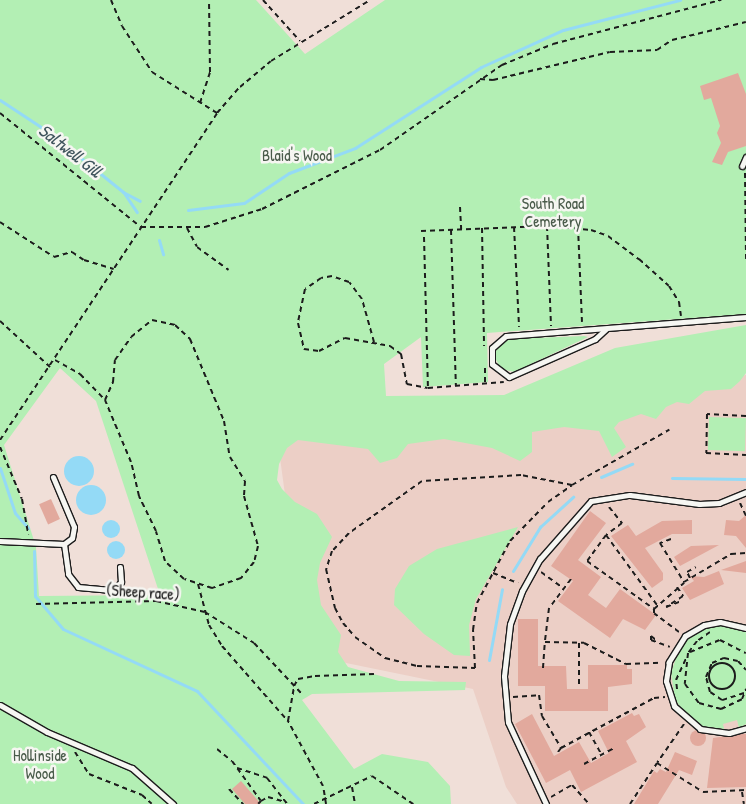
<!DOCTYPE html>
<html>
<head>
<meta charset="utf-8">
<style>
  body { margin:0 }
  #map { position:relative; width:746px; height:804px; overflow:hidden; background:#f0dfd8; font-family:"Patrick Hand",sans-serif }
  div>[style] { position:absolute }
  [style*='--x'] { left:calc(var(--x)*1px); top:calc(var(--y)*1px); width:calc(var(--w)*1px); rotate:calc(var(--a)*1deg) }
  .built>* { inset:0; background:#eccfc6 }
  .green>* { inset:0; background:#b3efb4; transform-origin:0 0 }
  .water>* { inset:0; background:#94daf6 }
  .round { border-radius:50% }
  .stream>* { height:3px; margin:-1.5px; padding:0 1.5px; transform-origin:1.5px; border-radius:1.5px; background:#94daf6 }
  .building>* { inset:0; background:#e2a99d; transform-origin:0 0 }
  .path>* { height:2px; margin-top:-1px; transform-origin:0; background:repeating-linear-gradient(90deg,#1c1c1c 0 5px,transparent 0 9px) }
  .path>.ring { margin:-1px; padding:0; box-sizing:content-box; background:none; border:2px solid #1c1c1c; border-radius:50% }
  .roads { filter:drop-shadow(1px 0 #1c1c1c) drop-shadow(-1px 0 #1c1c1c) drop-shadow(0 1px #1c1c1c) drop-shadow(0 -1px #1c1c1c) }
  .lane>* { height:5px; margin:-2.5px; padding:0 2.5px; transform-origin:2.5px; border-radius:2.5px; background:#f6f6f2 }
  span { translate:-50% -50%; white-space:nowrap; text-align:center; line-height:1.15; -webkit-text-stroke:5px #f6f6f2; paint-order:stroke }
  .park-label { font-size:16px; color:#495b4a }
  .street-label { font-size:16px; color:#1c1c1c }
  .water-label { font-size:18px; color:#40555d; font-style:italic }
</style>
</head>
<body>
<div id="map">
  <div class="built">
    <i style="clip-path:polygon(746px 375px,746px 804px,517px 804px,506px 787px,473px 689px,307px 655px,277px 436px)"></i>
  </div>
  <div class="green">
    <i style="clip-path:polygon(evenodd,0 0,256px 0,305px 54px,385px 0,746px 0,746px 314px,487px 333px,488px 382px,423px 387px,421px 337px,384px 364px,386px 396px,504px 395px,615px 348px,746px 325px,746px 373px,740px 381px,731px 389px,705px 391px,689px 404px,677px 402px,666px 407px,656px 419px,641px 414px,619px 422px,614px 428px,626px 447px,612px 457px,599px 431px,564px 427px,532px 432px,532px 452px,520px 461px,492px 448px,444px 439px,408px 444px,397px 458px,380px 463px,368px 449px,298px 440px,287px 448px,279px 464px,277px 480px,282px 489px,295px 502px,317px 514px,332px 537px,320px 563px,317px 580px,321px 605px,341px 635px,338px 652px,348px 667px,399px 681px,466px 682px,465px 690px,312px 694px,302px 700px,354px 769px,382px 754px,428px 762px,450px 786px,451px 804px,0 804px,0 0,60px 368px,96px 401px,160px 595px,39px 596px,36px 547px,4px 445px,60px 368px)"></i>
    <i style="clip-path:polygon(584px 336px,588px 337px,514px 372px,501px 369px,494px 356px,499px 344px,507px 339px)"></i>
    <i style="left:709px;top:417px;width:37px;height:33px;rotate:2deg"></i>
    <i style="clip-path:polygon(518px 527px,476px 599px,469px 625px,470px 656px,454px 655px,424px 634px,394px 605px,395px 589px,409px 566px,437px 549px)"></i>
    <i style="clip-path:polygon(726px 625px,746px 631px,746px 724px,739px 728px,737px 720px,723px 724px,724px 729px,700px 726px,683px 711px,675px 699px,671px 673px,680px 646px,688px 638px,703px 629px)"></i>
  </div>
  <div class="water">
    <i class="round" style="left:64px;top:456px;width:30px;height:30px"></i>
    <i class="round" style="left:76px;top:485px;width:30px;height:30px"></i>
    <i class="round" style="left:102px;top:520px;width:18px;height:18px"></i>
    <i class="round" style="left:107px;top:541px;width:18px;height:18px"></i>
  </div>
  <div class="stream">
    <i style="--x:0;--y:100;--w:60;--a:33.4"></i>
    <i style="--x:50;--y:133;--w:94;--a:38.9"></i>
    <i style="--x:123;--y:192;--w:19;--a:28"></i>
    <i style="--x:124;--y:193;--w:23;--a:56"></i>
    <i style="--x:188;--y:210;--w:56;--a:-7.1"></i>
    <i style="--x:244;--y:203;--w:54;--a:-33.7"></i>
    <i style="--x:289;--y:173;--w:71;--a:-20.7"></i>
    <i style="--x:355;--y:148;--w:150;--a:-32.7"></i>
    <i style="--x:481;--y:67;--w:90;--a:-24.3"></i>
    <i style="--x:563;--y:30;--w:121;--a:-14.4"></i>
    <i style="--x:159;--y:240;--w:15;--a:74"></i>
    <i style="--x:0;--y:468;--w:47;--a:71.6"></i>
    <i style="--x:15;--y:513;--w:20;--a:49"></i>
    <i style="--x:601;--y:477;--w:34;--a:-23"></i>
    <i style="--x:672;--y:478;--w:73;--a:0.8"></i>
    <i style="--x:34;--y:551;--w:45;--a:88.7"></i>
    <i style="--x:35;--y:596;--w:43;--a:49.7"></i>
    <i style="--x:63;--y:629;--w:148;--a:24.8"></i>
    <i style="--x:197;--y:691;--w:155;--a:46.8"></i>
    <i style="--x:513;--y:571;--w:52;--a:-58.5"></i>
    <i style="--x:540;--y:527;--w:45;--a:-42.3"></i>
    <i style="--x:489;--y:660;--w:72;--a:-79.6"></i>
  </div>
  <div class="building">
    <i style="clip-path:polygon(738px 73px,746px 94px,746px 146px,728px 152px,722px 165px,712px 162px,721px 143px,717px 133px,720px 126px,711px 98px,704px 100px,700px 86px)"></i>
    <i style="left:51px;top:499px;width:22px;height:13px;rotate:66deg"></i>
    <i style="clip-path:polygon(590px 511px,606px 523px,578px 560px,601px 577px,588px 595px,606px 608px,620px 589px,656px 615px,645px 630px,623px 619px,610px 638px,558px 601px,573px 581px,551px 566px)"></i>
    <i style="clip-path:polygon(746px 515px,746px 548px,736px 536px,724px 535px,726px 520px,739px 521px)"></i>
    <i style="clip-path:polygon(692px 520px,692px 534px,672px 534px,645px 548px,663px 573px,663px 580px,652px 588px,611px 536px,628px 525px,636px 536px,662px 521px)"></i>
    <i style="clip-path:polygon(719px 545px,680px 566px,674px 557px,691px 546px)"></i>
    <i style="clip-path:polygon(746px 561px,746px 573px,721px 570px)"></i>
    <i style="clip-path:polygon(719px 571px,724px 584px,690px 600px,682px 588px,694px 581px,690px 576px,704px 577px)"></i>
    <i style="clip-path:polygon(518px 619px,538px 619px,538px 666px,566px 666px,567px 689px,588px 689px,588px 665px,627px 665px,627px 669px,632px 669px,632px 684px,608px 687px,608px 711px,545px 711px,545px 686px,518px 686px)"></i>
    <i style="clip-path:polygon(632px 713px,634px 716px,639px 714px,646px 727px,626px 741px,637px 762px,581px 792px,570px 770px,546px 783px,515px 724px,532px 714px,554px 756px,579px 742px,591px 763px,609px 753px,598px 731px)"></i>
    <i class="round" style="left:690px;top:730px;width:16px;height:16px"></i>
    <i style="clip-path:polygon(740px 734px,746px 734px,746px 787px,707px 788px,713px 738px)"></i>
    <i style="clip-path:polygon(675px 752px,697px 761px,692px 775px,679px 770px,658px 804px,634px 804px,654px 771px,657px 773px,660px 769px,666px 772px)"></i>
    <i style="clip-path:polygon(241px 781px,261px 804px,245px 804px,232px 789px)"></i>
  </div>
  <div class="path">
    <i style="--x:111;--y:0;--w:28;--a:67"></i>
    <i style="--x:122;--y:26;--w:55;--a:56.9"></i>
    <i style="--x:152;--y:72;--w:77;--a:32.2"></i>
    <i style="--x:263;--y:0;--w:55;--a:47.9"></i>
    <i style="--x:480;--y:79;--w:13;--a:4"></i>
    <i style="--x:493;--y:80;--w:120;--a:-13.5"></i>
    <i style="--x:610;--y:52;--w:47;--a:-2.4"></i>
    <i style="--x:657;--y:50;--w:18;--a:-34"></i>
    <i style="--x:672;--y:40;--w:76;--a:-13.7"></i>
    <i style="--x:200;--y:103;--w:33;--a:-72"></i>
    <i style="--x:210;--y:72;--w:72;--a:-90.8"></i>
    <i style="--x:0;--y:113;--w:181;--a:39"></i>
    <i style="--x:141;--y:227;--w:64;--a:0"></i>
    <i style="--x:205;--y:227;--w:60;--a:-17.5"></i>
    <i style="--x:262;--y:209;--w:132;--a:-26.6"></i>
    <i style="--x:380;--y:150;--w:149;--a:-34.9"></i>
    <i style="--x:502;--y:65;--w:55;--a:-22.4"></i>
    <i style="--x:553;--y:44;--w:174;--a:-14.7"></i>
    <i style="--x:745;--y:173;--w:88;--a:89.3"></i>
    <i style="--x:460;--y:207;--w:22;--a:87"></i>
    <i style="--x:0;--y:222;--w:64;--a:32.9"></i>
    <i style="--x:54;--y:257;--w:19;--a:-16"></i>
    <i style="--x:72;--y:252;--w:14;--a:34"></i>
    <i style="--x:84;--y:260;--w:31;--a:17"></i>
    <i style="--x:547;--y:226;--w:100;--a:87.7"></i>
    <i style="--x:514;--y:227;--w:100;--a:87.1"></i>
    <i style="--x:578;--y:227;--w:95;--a:87.6"></i>
    <i style="--x:187;--y:228;--w:21;--a:62"></i>
    <i style="--x:197;--y:247;--w:39;--a:36"></i>
    <i style="--x:482;--y:228;--w:118;--a:89"></i>
    <i style="--x:451;--y:230;--w:156;--a:88.2"></i>
    <i style="--x:421;--y:231;--w:126;--a:-2.3"></i>
    <i style="--x:547;--y:226;--w:44;--a:5.2"></i>
    <i style="--x:591;--y:230;--w:18;--a:19"></i>
    <i style="--x:608;--y:236;--w:39;--a:37"></i>
    <i style="--x:639;--y:259;--w:40;--a:42"></i>
    <i style="--x:669;--y:286;--w:19;--a:58"></i>
    <i style="--x:679;--y:302;--w:14;--a:82"></i>
    <i style="--x:424;--y:237;--w:151;--a:88.5"></i>
    <i style="--x:428;--y:388;--w:76;--a:-4.5"></i>
    <i style="--x:0;--y:321;--w:68;--a:42.6"></i>
    <i style="--x:374;--y:342;--w:45;--a:-105.6"></i>
    <i style="--x:362;--y:299;--w:21;--a:-127"></i>
    <i style="--x:349;--y:282;--w:18;--a:-161"></i>
    <i style="--x:332;--y:276;--w:11;--a:170"></i>
    <i style="--x:321;--y:278;--w:19;--a:145"></i>
    <i style="--x:305;--y:289;--w:35;--a:102"></i>
    <i style="--x:298;--y:323;--w:27;--a:77"></i>
    <i style="--x:304;--y:349;--w:15;--a:8"></i>
    <i style="--x:319;--y:351;--w:29;--a:-27"></i>
    <i style="--x:345;--y:338;--w:46;--a:10.1"></i>
    <i style="--x:390;--y:346;--w:14;--a:36"></i>
    <i style="--x:401;--y:354;--w:31;--a:79"></i>
    <i style="--x:407;--y:384;--w:21;--a:11"></i>
    <i style="--x:55;--y:360;--w:29;--a:29"></i>
    <i style="--x:80;--y:374;--w:36;--a:46"></i>
    <i style="--x:105;--y:400;--w:20;--a:-66"></i>
    <i style="--x:113;--y:382;--w:22;--a:-85"></i>
    <i style="--x:115;--y:360;--w:28;--a:-55"></i>
    <i style="--x:131;--y:337;--w:27;--a:-39"></i>
    <i style="--x:152;--y:320;--w:24;--a:12"></i>
    <i style="--x:175;--y:325;--w:21;--a:43"></i>
    <i style="--x:190;--y:339;--w:89;--a:67.5"></i>
    <i style="--x:224;--y:421;--w:36;--a:81"></i>
    <i style="--x:230;--y:457;--w:28;--a:58"></i>
    <i style="--x:245;--y:481;--w:15;--a:94"></i>
    <i style="--x:244;--y:496;--w:52;--a:74.4"></i>
    <i style="--x:258;--y:546;--w:16;--a:104"></i>
    <i style="--x:254;--y:562;--w:21;--a:129"></i>
    <i style="--x:241;--y:578;--w:31;--a:161"></i>
    <i style="--x:212;--y:588;--w:29;--a:-162"></i>
    <i style="--x:184;--y:579;--w:26;--a:-137"></i>
    <i style="--x:165;--y:561;--w:31;--a:-107"></i>
    <i style="--x:156;--y:531;--w:39;--a:-116"></i>
    <i style="--x:139;--y:496;--w:35;--a:-103"></i>
    <i style="--x:131;--y:462;--w:67;--a:-112.8"></i>
    <i style="--x:485;--y:368;--w:15;--a:90"></i>
    <i style="--x:746;--y:416;--w:39;--a:-177"></i>
    <i style="--x:707;--y:414;--w:39;--a:91"></i>
    <i style="--x:706;--y:453;--w:40;--a:2.9"></i>
    <i style="--x:0;--y:440;--w:392;--a:-56.4"></i>
    <i style="--x:217;--y:113;--w:35;--a:-49"></i>
    <i style="--x:240;--y:87;--w:40;--a:-40"></i>
    <i style="--x:271;--y:61;--w:116;--a:-31.6"></i>
    <i style="--x:0;--y:447;--w:56;--a:67.1"></i>
    <i style="--x:22;--y:499;--w:36;--a:80"></i>
    <i style="--x:572;--y:485;--w:52;--a:-168.9"></i>
    <i style="--x:521;--y:475;--w:99;--a:176.5"></i>
    <i style="--x:422;--y:481;--w:90;--a:144.5"></i>
    <i style="--x:349;--y:533;--w:25;--a:133"></i>
    <i style="--x:332;--y:551;--w:19;--a:108"></i>
    <i style="--x:326;--y:569;--w:40;--a:77"></i>
    <i style="--x:335;--y:608;--w:17;--a:62"></i>
    <i style="--x:343;--y:623;--w:18;--a:49"></i>
    <i style="--x:355;--y:637;--w:37;--a:35"></i>
    <i style="--x:385;--y:658;--w:33;--a:14"></i>
    <i style="--x:417;--y:666;--w:58;--a:2"></i>
    <i style="--x:475;--y:668;--w:38;--a:-93"></i>
    <i style="--x:473;--y:630;--w:27;--a:-82"></i>
    <i style="--x:477;--y:603;--w:70;--a:-62"></i>
    <i style="--x:510;--y:541;--w:54;--a:-45.7"></i>
    <i style="--x:548;--y:502;--w:29;--a:-35"></i>
    <i style="--x:572;--y:485;--w:112;--a:-29.6"></i>
    <i style="--x:740;--y:503;--w:14;--a:65"></i>
    <i style="--x:609;--y:507;--w:21;--a:51"></i>
    <i style="--x:622;--y:523;--w:20;--a:143"></i>
    <i style="--x:606;--y:535;--w:32;--a:126"></i>
    <i style="--x:587;--y:561;--w:82;--a:35.6"></i>
    <i style="--x:606;--y:535;--w:87;--a:53.9"></i>
    <i style="--x:671;--y:539;--w:12;--a:160"></i>
    <i style="--x:660;--y:543;--w:46;--a:58.4"></i>
    <i style="--x:684;--y:582;--w:55;--a:-30.8"></i>
    <i style="--x:731;--y:554;--w:15;--a:-4"></i>
    <i style="--x:541;--y:572;--w:27;--a:36"></i>
    <i style="--x:493;--y:573;--w:27;--a:22"></i>
    <i style="--x:690;--y:578;--w:7;--a:-117"></i>
    <i style="--x:687;--y:572;--w:10;--a:-29"></i>
    <i style="--x:571;--y:579;--w:36;--a:127"></i>
    <i style="--x:549;--y:608;--w:34;--a:97"></i>
    <i style="--x:545;--y:642;--w:39;--a:1"></i>
    <i style="--x:584;--y:643;--w:47;--a:26.6"></i>
    <i style="--x:626;--y:664;--w:35;--a:-2"></i>
    <i style="--x:198;--y:584;--w:42;--a:75"></i>
    <i style="--x:209;--y:625;--w:25;--a:58"></i>
    <i style="--x:222;--y:646;--w:100;--a:48.7"></i>
    <i style="--x:677;--y:587;--w:11;--a:56"></i>
    <i style="--x:683;--y:596;--w:20;--a:147"></i>
    <i style="--x:666;--y:607;--w:17;--a:-21"></i>
    <i style="--x:36;--y:604;--w:120;--a:-1.4"></i>
    <i style="--x:156;--y:601;--w:50;--a:12.7"></i>
    <i style="--x:205;--y:612;--w:58;--a:32.3"></i>
    <i style="--x:254;--y:643;--w:69;--a:46.8"></i>
    <i style="--x:679;--y:632;--w:31;--a:-143"></i>
    <i style="--x:654;--y:613;--w:4;--a:-90"></i>
    <i style="--x:654;--y:609;--w:40;--a:-41"></i>
    <i style="--x:710;--y:632;--w:16;--a:145"></i>
    <i style="--x:697;--y:641;--w:15;--a:127"></i>
    <i style="--x:688;--y:653;--w:31;--a:96"></i>
    <i style="--x:685;--y:684;--w:24;--a:54"></i>
    <i style="--x:699;--y:703;--w:23;--a:15"></i>
    <i style="--x:721;--y:709;--w:23;--a:-25"></i>
    <i style="--x:742;--y:699;--w:11;--a:-68"></i>
    <i style="--x:651;--y:636;--w:4;--a:90"></i>
    <i style="--x:651;--y:640;--w:20;--a:20"></i>
    <i style="--x:651;--y:636;--w:6;--a:39"></i>
    <i style="--x:579;--y:643;--w:45;--a:90"></i>
    <i style="--x:690;--y:652;--w:32;--a:-22"></i>
    <i style="--x:720;--y:640;--w:29;--a:27"></i>
    <i class="ring" style="left:709px;top:663px;width:24px;height:24px"></i>
    <i style="--x:543;--y:668;--w:26;--a:-86"></i>
    <i style="--x:677;--y:689;--w:9;--a:-96"></i>
    <i style="--x:676;--y:680;--w:26;--a:-65"></i>
    <i style="--x:744;--y:693;--w:23;--a:162"></i>
    <i style="--x:722;--y:700;--w:14;--a:-146"></i>
    <i style="--x:710;--y:692;--w:16;--a:-105"></i>
    <i style="--x:706;--y:677;--w:15;--a:-67"></i>
    <i style="--x:712;--y:663;--w:13;--a:-23"></i>
    <i style="--x:724;--y:658;--w:14;--a:12"></i>
    <i style="--x:738;--y:661;--w:12;--a:48"></i>
    <i style="--x:513;--y:697;--w:26;--a:-4"></i>
    <i style="--x:539;--y:695;--w:21;--a:82"></i>
    <i style="--x:542;--y:716;--w:37;--a:59"></i>
    <i style="--x:561;--y:748;--w:106;--a:-28.3"></i>
    <i style="--x:654;--y:698;--w:11;--a:-5"></i>
    <i style="--x:684;--y:724;--w:47;--a:124.7"></i>
    <i style="--x:657;--y:763;--w:54;--a:32.2"></i>
    <i style="--x:703;--y:792;--w:43;--a:-2.7"></i>
    <i style="--x:589;--y:732;--w:25;--a:61"></i>
    <i style="--x:217;--y:749;--w:19;--a:39"></i>
    <i style="--x:232;--y:761;--w:49;--a:54.1"></i>
    <i style="--x:261;--y:801;--w:4;--a:135"></i>
    <i style="--x:75;--y:752;--w:26;--a:58"></i>
    <i style="--x:89;--y:774;--w:57;--a:21.6"></i>
    <i style="--x:142;--y:795;--w:13;--a:42"></i>
    <i style="--x:558;--y:752;--w:5;--a:-53"></i>
    <i style="--x:584;--y:764;--w:34;--a:-28"></i>
    <i style="--x:237;--y:768;--w:32;--a:18"></i>
    <i style="--x:267;--y:778;--w:33;--a:52"></i>
    <i style="--x:352;--y:787;--w:17;--a:80"></i>
    <i style="--x:229;--y:789;--w:21;--a:47"></i>
    <i style="--x:742;--y:792;--w:12;--a:81"></i>
    <i style="--x:551;--y:797;--w:24;--a:-30"></i>
    <i style="--x:572;--y:785;--w:25;--a:48"></i>
    <i style="--x:261;--y:801;--w:8;--a:-30"></i>
    <i style="--x:268;--y:797;--w:19;--a:16"></i>
    <i style="--x:314;--y:804;--w:64;--a:-25.8"></i>
    <i style="--x:372;--y:776;--w:50;--a:34.3"></i>
    <i style="--x:326;--y:804;--w:18;--a:-99"></i>
    <i style="--x:323;--y:786;--w:74;--a:-118.3"></i>
    <i style="--x:288;--y:721;--w:36;--a:-80"></i>
    <i style="--x:294;--y:686;--w:8;--a:-60"></i>
    <i style="--x:298;--y:679;--w:17;--a:-10"></i>
    <i style="--x:315;--y:676;--w:59;--a:-1.9"></i>
    <i style="--x:630;--y:804;--w:49;--a:-56.6"></i>
  </div>
  <div class="roads">
    <div class="lane">
      <i style="--x:742;--y:166;--w:10;--a:-66"></i>
      <i style="--x:606;--y:329;--w:15;--a:138"></i>
      <i style="--x:595;--y:339;--w:94;--a:156.2"></i>
      <i style="--x:509;--y:377;--w:21;--a:-143"></i>
      <i style="--x:492;--y:364;--w:16;--a:-90"></i>
      <i style="--x:492;--y:348;--w:18;--a:-41"></i>
      <i style="--x:506;--y:336;--w:241;--a:-4.5"></i>
      <i style="--x:53;--y:477;--w:54;--a:67.2"></i>
      <i style="--x:74;--y:527;--w:11;--a:100"></i>
      <i style="--x:72;--y:538;--w:10;--a:143"></i>
      <i style="--x:0;--y:541;--w:64;--a:2.7"></i>
      <i style="--x:64;--y:544;--w:30;--a:82"></i>
      <i style="--x:68;--y:574;--w:16;--a:52"></i>
      <i style="--x:78;--y:587;--w:36;--a:5"></i>
      <i style="--x:114;--y:590;--w:11;--a:-49"></i>
      <i style="--x:121;--y:582;--w:15;--a:-94"></i>
      <i style="--x:746;--y:628;--w:27;--a:-167"></i>
      <i style="--x:720;--y:622;--w:16;--a:169"></i>
      <i style="--x:704;--y:625;--w:22;--a:150"></i>
      <i style="--x:685;--y:636;--w:31;--a:122"></i>
      <i style="--x:669;--y:662;--w:19;--a:99"></i>
      <i style="--x:666;--y:681;--w:26;--a:72"></i>
      <i style="--x:674;--y:706;--w:35;--a:41"></i>
      <i style="--x:700;--y:729;--w:29;--a:8"></i>
      <i style="--x:729;--y:733;--w:18;--a:-16"></i>
      <i style="--x:0;--y:705;--w:54;--a:29.9"></i>
      <i style="--x:47;--y:732;--w:92;--a:23"></i>
      <i style="--x:132;--y:768;--w:55;--a:41.3"></i>
      <i style="--x:546;--y:804;--w:90;--a:-114.9"></i>
      <i style="--x:508;--y:722;--w:46;--a:-95"></i>
      <i style="--x:504;--y:676;--w:52;--a:-83.4"></i>
      <i style="--x:510;--y:624;--w:35;--a:-70"></i>
      <i style="--x:522;--y:591;--w:37;--a:-61"></i>
      <i style="--x:540;--y:559;--w:77;--a:-48.7"></i>
      <i style="--x:591;--y:501;--w:39;--a:-9"></i>
      <i style="--x:630;--y:495;--w:70;--a:7.4"></i>
      <i style="--x:699;--y:504;--w:20;--a:-3"></i>
      <i style="--x:719;--y:503;--w:29;--a:-22"></i>
    </div>
  </div>
  <div class="park-label">
    <span style="left:297px;top:155px">Blaid's Wood</span>
    <span style="left:553px;top:212px">South Road<br>Cemetery</span>
    <span style="left:40px;top:764px">Hollinside<br>Wood</span>
  </div>
  <div class="street-label">
    <span style="left:143px;top:592px;rotate:4deg">(Sheep race)</span>
  </div>
  <div class="water-label">
    <span style="left:70px;top:151px;rotate:38deg">Saltwell Gill</span>
  </div>
</div>
</body>
</html>
